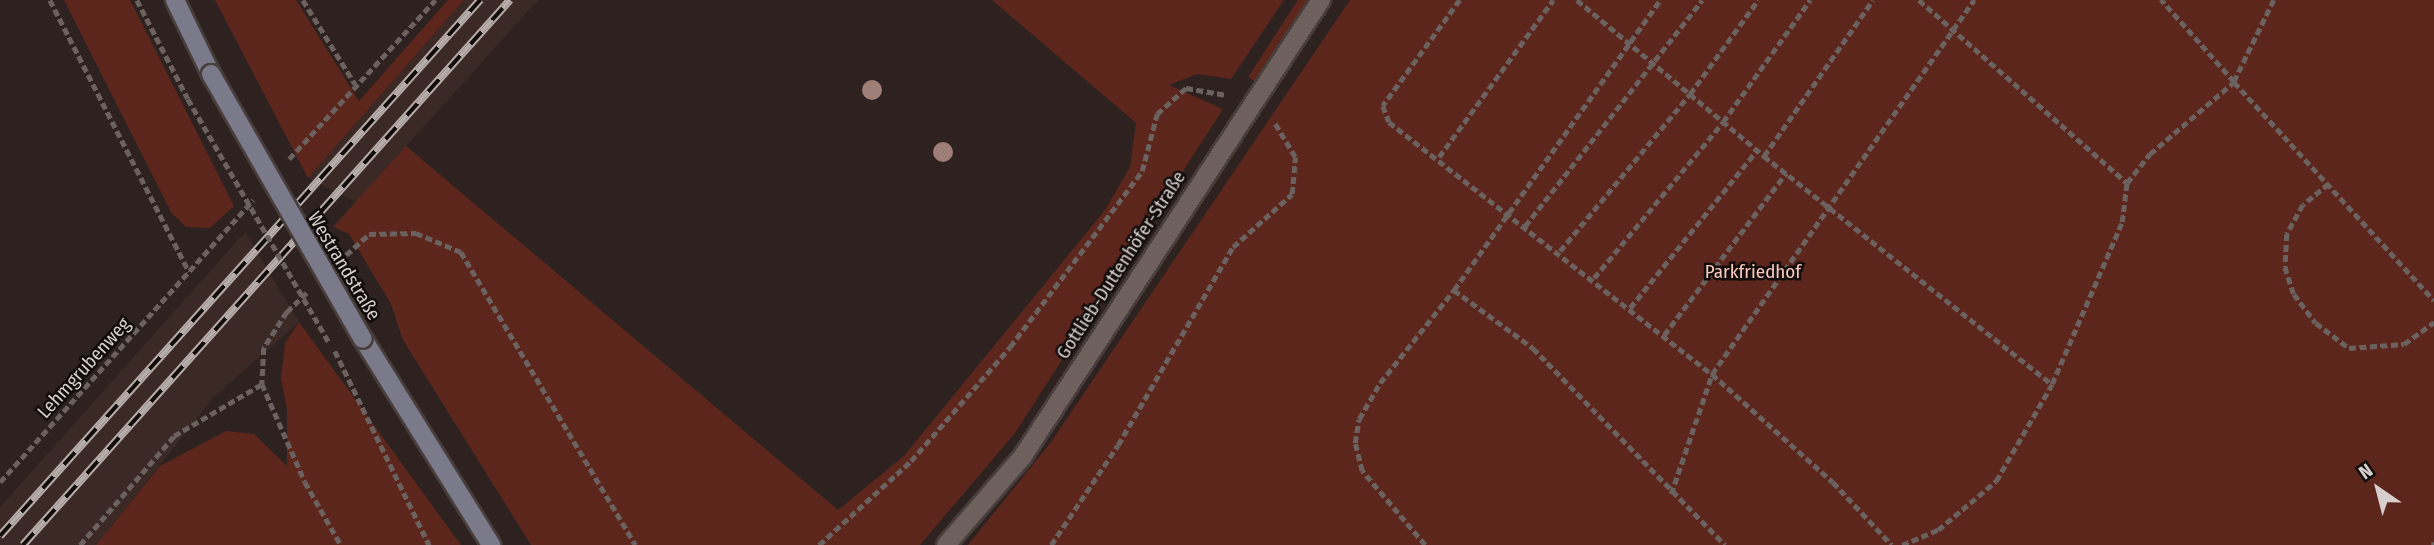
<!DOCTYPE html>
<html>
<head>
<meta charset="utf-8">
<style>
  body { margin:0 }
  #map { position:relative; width:2434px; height:545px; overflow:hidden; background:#2d221f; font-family:"Fira Sans Condensed",sans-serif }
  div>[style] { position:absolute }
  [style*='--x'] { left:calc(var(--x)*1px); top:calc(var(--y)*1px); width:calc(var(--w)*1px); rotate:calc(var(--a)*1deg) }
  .built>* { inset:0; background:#3b2925 }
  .green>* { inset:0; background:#5d261d }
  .path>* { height:4.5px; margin-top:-2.25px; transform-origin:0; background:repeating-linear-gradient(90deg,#6b615e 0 7px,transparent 0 10.5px) }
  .roads { filter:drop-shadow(2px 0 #473e3c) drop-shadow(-2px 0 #473e3c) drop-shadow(0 2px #473e3c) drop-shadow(0 -2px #473e3c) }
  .street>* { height:18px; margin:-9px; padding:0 9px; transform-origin:9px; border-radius:9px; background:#6e605d }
  .secondary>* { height:18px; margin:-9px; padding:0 9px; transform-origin:9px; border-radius:9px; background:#7b7a8a }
  .rail>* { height:8px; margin-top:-4px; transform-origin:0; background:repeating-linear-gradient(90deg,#120d0b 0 16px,#b6adab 0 32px); box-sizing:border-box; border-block:2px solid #b6adab }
  .path-bridge>* { height:4.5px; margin-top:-2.25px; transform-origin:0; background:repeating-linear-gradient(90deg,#6b615e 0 7px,transparent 0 10.5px) }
  .bridges { filter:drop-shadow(2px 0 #473e3c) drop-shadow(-2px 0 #473e3c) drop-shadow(0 2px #473e3c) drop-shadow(0 -2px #473e3c) }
  .secondary-bridge>* { height:18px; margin:-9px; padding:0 9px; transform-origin:9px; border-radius:9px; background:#7b7a8a }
  .trees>* { width:20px; height:20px; margin:-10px; border-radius:50%; background:#9e7e77 }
  span { translate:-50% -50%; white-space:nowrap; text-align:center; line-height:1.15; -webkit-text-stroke:5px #120d0b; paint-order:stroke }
  .street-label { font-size:19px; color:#d7cfcd }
  .park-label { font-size:19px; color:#fbc9bf }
  .north { position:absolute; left:2343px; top:454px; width:70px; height:70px; -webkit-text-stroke:5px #120d0b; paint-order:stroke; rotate:325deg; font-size:19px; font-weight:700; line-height:28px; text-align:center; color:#d7cfcd }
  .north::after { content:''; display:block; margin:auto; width:24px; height:32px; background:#d7cfcd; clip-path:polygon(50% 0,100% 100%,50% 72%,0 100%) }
</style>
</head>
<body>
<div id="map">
  <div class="built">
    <i style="clip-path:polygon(464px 0,538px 0,356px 202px,308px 178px)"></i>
    <i style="clip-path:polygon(245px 232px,299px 322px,214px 397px,96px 545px,0 545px,0 507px)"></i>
  </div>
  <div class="green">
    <i style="clip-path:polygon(64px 0,130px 0,234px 206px,210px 228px,186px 227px,171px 212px)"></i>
    <i style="clip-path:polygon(215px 0,296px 0,359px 101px,448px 0,464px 0,308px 178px)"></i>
    <i style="clip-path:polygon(992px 0,1284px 0,1231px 79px,1197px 74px,1169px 85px,1223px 109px,1015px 433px,920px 545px,531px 545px,403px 340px,391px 304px,349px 234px,333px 227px,406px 146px,838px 510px,904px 456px,1105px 210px,1130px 167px,1136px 123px)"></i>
    <i style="clip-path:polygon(1298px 0,1313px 0,1258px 83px,1248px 77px)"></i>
    <i style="clip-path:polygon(1350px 0,2434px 0,2434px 545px,968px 545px,1051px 442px)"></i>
    <i style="clip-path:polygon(299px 322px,461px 545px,96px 545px,160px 466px,226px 431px,254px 434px,287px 466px,287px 409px,281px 379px,285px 343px)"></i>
  </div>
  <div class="path">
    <i style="--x:50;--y:0;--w:305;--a:62.9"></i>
    <i style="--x:137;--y:0;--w:111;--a:62.7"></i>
    <i style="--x:303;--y:0;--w:99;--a:58.2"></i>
    <i style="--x:1460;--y:0;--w:131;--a:126"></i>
    <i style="--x:1383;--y:106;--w:17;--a:69"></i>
    <i style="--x:1389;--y:122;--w:410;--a:38"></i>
    <i style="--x:1712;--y:374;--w:162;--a:41.8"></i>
    <i style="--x:1833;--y:482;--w:86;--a:46.9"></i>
    <i style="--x:1577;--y:0;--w:244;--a:39.8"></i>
    <i style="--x:1764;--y:156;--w:367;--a:38.4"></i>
    <i style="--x:1919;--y:0;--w:277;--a:41.3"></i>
    <i style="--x:2274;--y:0;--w:91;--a:116"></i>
    <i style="--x:2234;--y:82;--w:296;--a:47.5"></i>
    <i style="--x:1764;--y:156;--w:190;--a:-55.1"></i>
    <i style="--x:1439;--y:157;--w:194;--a:-54"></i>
    <i style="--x:289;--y:159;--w:216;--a:-47.4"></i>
    <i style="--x:2329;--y:184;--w:33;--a:141"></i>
    <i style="--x:2303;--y:205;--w:33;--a:119"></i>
    <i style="--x:2287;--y:234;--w:33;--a:93"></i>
    <i style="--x:2285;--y:267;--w:28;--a:72"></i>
    <i style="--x:2294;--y:294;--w:36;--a:53"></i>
    <i style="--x:2316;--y:323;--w:41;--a:37.1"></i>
    <i style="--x:2349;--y:348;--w:55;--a:-4.2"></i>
    <i style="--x:2404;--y:344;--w:37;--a:-36"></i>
    <i style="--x:1525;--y:226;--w:287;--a:-51.9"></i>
    <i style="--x:1560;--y:251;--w:204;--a:-50.4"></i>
    <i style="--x:1690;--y:94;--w:116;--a:-54.1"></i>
    <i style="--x:346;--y:255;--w:31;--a:-42"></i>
    <i style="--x:369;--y:234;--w:47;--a:-1.2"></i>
    <i style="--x:416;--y:233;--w:49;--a:22.9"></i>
    <i style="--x:461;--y:252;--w:341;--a:59.2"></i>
    <i style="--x:1594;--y:278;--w:202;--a:-50.4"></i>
    <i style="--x:1723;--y:122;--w:150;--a:-54.5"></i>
    <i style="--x:1454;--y:290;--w:98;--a:36.3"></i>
    <i style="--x:1533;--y:348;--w:275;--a:45.7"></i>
    <i style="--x:307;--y:293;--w:28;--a:136"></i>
    <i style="--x:287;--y:312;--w:43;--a:122.6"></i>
    <i style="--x:264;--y:348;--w:36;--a:93"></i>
    <i style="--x:262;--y:384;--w:107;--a:66.3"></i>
    <i style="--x:305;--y:482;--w:73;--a:60.3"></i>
    <i style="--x:1630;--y:308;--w:203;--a:-51.2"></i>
    <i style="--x:1664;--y:335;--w:203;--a:-53"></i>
    <i style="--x:335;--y:351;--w:216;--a:64.1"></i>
    <i style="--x:0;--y:482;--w:379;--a:-48.1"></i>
    <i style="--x:1671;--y:494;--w:127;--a:-71.1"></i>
    <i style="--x:1712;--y:374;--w:457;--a:-55"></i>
    <i style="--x:80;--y:545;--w:144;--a:-49.2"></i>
    <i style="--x:174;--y:436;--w:102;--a:-30.6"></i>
    <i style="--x:819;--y:545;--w:125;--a:-42.4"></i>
    <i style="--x:911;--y:461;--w:151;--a:-49"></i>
    <i style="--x:1010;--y:347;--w:220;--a:-53.1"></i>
    <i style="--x:1142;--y:171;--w:59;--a:-75.3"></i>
    <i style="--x:1157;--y:114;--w:39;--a:-42"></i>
    <i style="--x:1186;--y:88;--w:41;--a:9.9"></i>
    <i style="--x:1051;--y:545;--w:120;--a:-56.2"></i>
    <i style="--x:1118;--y:445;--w:229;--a:-59.9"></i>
    <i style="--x:1233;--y:247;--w:79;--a:-41.9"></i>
    <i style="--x:1292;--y:194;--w:37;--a:-85"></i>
    <i style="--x:1295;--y:157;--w:41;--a:-121"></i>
    <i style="--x:1425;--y:545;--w:97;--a:-130.4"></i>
    <i style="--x:1362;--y:471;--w:29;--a:-104"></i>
    <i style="--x:1355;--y:443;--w:24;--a:-81"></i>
    <i style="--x:1359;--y:419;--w:42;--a:-59.7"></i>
    <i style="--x:1380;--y:383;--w:119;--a:-51.5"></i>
    <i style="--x:1454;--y:290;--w:356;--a:-54.6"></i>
    <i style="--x:1902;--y:545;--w:39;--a:-23"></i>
    <i style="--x:1938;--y:530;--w:76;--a:-40.2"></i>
    <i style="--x:1996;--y:481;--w:112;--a:-60"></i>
    <i style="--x:2052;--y:384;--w:176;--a:-66.6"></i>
    <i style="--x:2122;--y:222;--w:39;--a:-83"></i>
    <i style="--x:2127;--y:183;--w:37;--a:-52"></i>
    <i style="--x:2150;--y:154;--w:111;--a:-40.6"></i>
    <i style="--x:2234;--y:82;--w:110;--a:-131.7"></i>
    <i style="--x:2433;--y:545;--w:3;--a:-72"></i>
  </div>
  <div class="roads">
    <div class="street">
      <i style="--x:946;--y:545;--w:118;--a:-49.1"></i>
      <i style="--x:1023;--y:456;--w:545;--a:-56.84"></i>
    </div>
    <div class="secondary">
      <i style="--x:175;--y:0;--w:82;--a:64.1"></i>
      <i style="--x:363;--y:339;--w:243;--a:58.1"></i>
    </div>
  </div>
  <div class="rail">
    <i style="--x:0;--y:536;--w:720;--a:-48.15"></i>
    <i style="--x:23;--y:545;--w:731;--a:-48.22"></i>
  </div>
  <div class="path-bridge">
    <i style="--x:188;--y:99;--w:283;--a:59.9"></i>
  </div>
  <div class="bridges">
    <div class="secondary-bridge">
      <i style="--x:211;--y:74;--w:305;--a:60.2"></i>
    </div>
  </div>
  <div class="trees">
    <i style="left:872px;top:90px"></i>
    <i style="left:943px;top:152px"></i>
  </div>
  <div class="street-label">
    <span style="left:1121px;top:265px;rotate:-57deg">Gottlieb-Duttenhöfer-Straße</span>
    <span style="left:344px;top:266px;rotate:59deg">Westrandstraße</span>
    <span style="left:84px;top:368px;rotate:-48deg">Lehmgrubenweg</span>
  </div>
  <div class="park-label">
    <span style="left:1753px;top:272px">Parkfriedhof</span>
  </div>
  <div class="north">N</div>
</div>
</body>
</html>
